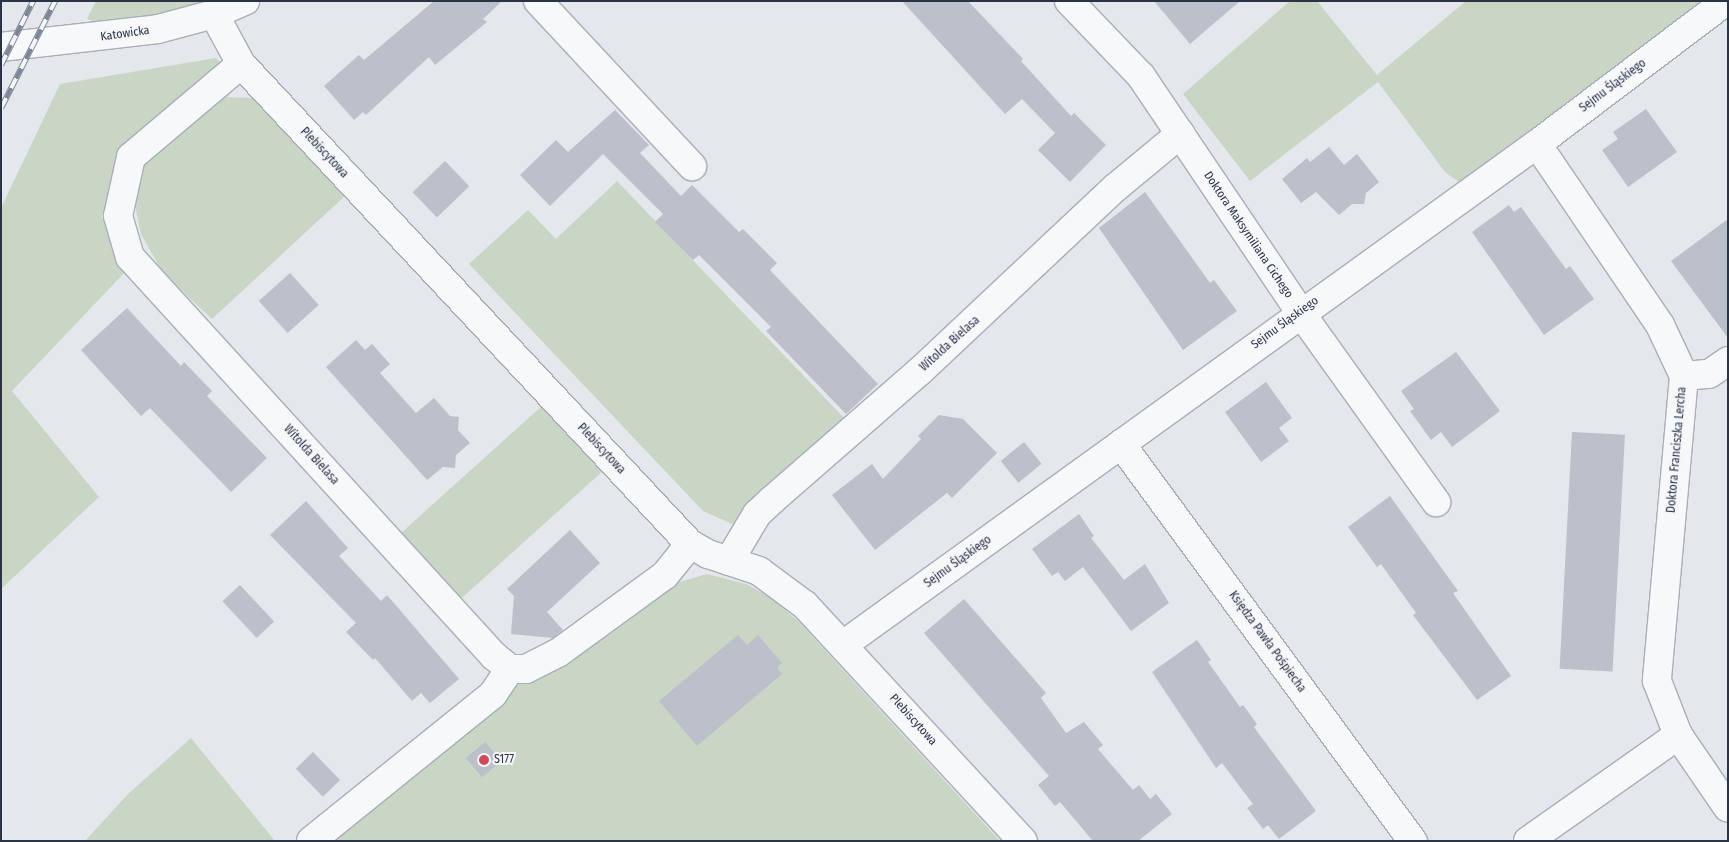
<!DOCTYPE html>
<html>
<head>
<meta charset="utf-8">
<style>
  body { margin:0 }
  #map { position:relative; width:1729px; height:842px; overflow:hidden; background:#e4e7ec; font-family:"Fira Sans Condensed",sans-serif }
  div>[style] { position:absolute }
  [style*='--x'] { left:calc(var(--x)*1px); top:calc(var(--y)*1px); width:calc(var(--w)*1px); rotate:calc(var(--a)*1deg) }
  .green>* { inset:0; background:#c9d6c5; transform-origin:0 0 }
  .building>* { inset:0; background:#bbc0ca; transform-origin:0 0 }
  .roads { filter:drop-shadow(1px 0 #a9aeb7) drop-shadow(-1px 0 #a9aeb7) drop-shadow(0 1px #a9aeb7) drop-shadow(0 -1px #a9aeb7) }
  .minor>* { height:28px; margin:-14px; padding:0 14px; transform-origin:14px; border-radius:14px; background:#f7f8fa }
  .rail>* { height:5.5px; margin-top:-2.75px; transform-origin:0; background:repeating-linear-gradient(90deg,#f4f6f9 0 11px,#7d8696 0 22px); box-sizing:border-box; border-block:1px solid #7d8696 }
  .dots>* { width:14px; height:14px; translate:-50% -50%; box-sizing:border-box; border:2px solid #f4f6f9; border-radius:50% }
  span { translate:-50% -50%; white-space:nowrap; text-align:center; line-height:1.15; -webkit-text-stroke:4px #f4f6f9; paint-order:stroke }
  .street-label { font-size:12px; color:#2b3445 }
  .poi-label { font-size:12px; color:#2b3445 }
  .left { translate:0 -50%; text-align:left }
  .frame { position:absolute; inset:0; border:2px solid #2b3445; pointer-events:none }
</style>
</head>
<body>
<div id="map">
  <div class="green">
    <i style="clip-path:polygon(96px 1px,216px 1px,114px 28px,87px 19px)"></i>
    <i style="clip-path:polygon(1290px 1px,1317px 1px,1377px 75px,1466px 1px,1707px 1px,1459px 182px,1445px 172px,1378px 82px,1250px 181px,1183px 94px)"></i>
    <i style="clip-path:polygon(216px 58px,226px 68px,120px 156px,102px 217px,127px 270px,12px 391px,99px 497px,1px 589px,1px 208px,60px 84px)"></i>
    <i style="clip-path:polygon(222px 97px,254px 98px,346px 195px,212px 319px,163px 273px,141px 234px,134px 200px,140px 163px)"></i>
    <i style="clip-path:polygon(617px 181px,847px 421px,737px 526px,703px 511px,469px 264px,528px 210px,556px 239px)"></i>
    <i style="left:542px;top:406px;width:89px;height:190px;rotate:48deg"></i>
    <i style="clip-path:polygon(707px 574px,746px 584px,770px 597px,799px 622px,1000px 841px,326px 841px,524px 680px,588px 648px,666px 586px)"></i>
    <i style="clip-path:polygon(191px 738px,275px 841px,85px 841px,128px 794px)"></i>
  </div>
  <div class="building">
    <i style="clip-path:polygon(434px 1px,502px 1px,483px 19px,487px 22px,435px 65px,429px 57px,366px 115px,363px 112px,354px 120px,324px 86px,359px 55px,364px 60px)"></i>
    <i style="clip-path:polygon(902px 1px,968px 1px,1023px 59px,1021px 61px,1071px 116px,1074px 113px,1106px 145px,1070px 182px,1038px 150px,1055px 133px,1022px 99px,1005px 114px)"></i>
    <i style="clip-path:polygon(1154px 1px,1240px 1px,1190px 44px)"></i>
    <i style="clip-path:polygon(1646px 109px,1677px 152px,1628px 187px,1602px 150px,1618px 139px,1613px 132px)"></i>
    <i style="clip-path:polygon(615px 110px,649px 145px,640px 153px,681px 196px,692px 185px,739px 232px,743px 229px,777px 263px,770px 270px,878px 384px,846px 414px,766px 331px,771px 327px,699px 255px,693px 260px,655px 222px,663px 214px,603px 154px,550px 206px,520px 175px,556px 140px,568px 152px)"></i>
    <i style="clip-path:polygon(1329px 147px,1344px 165px,1357px 154px,1379px 182px,1366px 193px,1364px 204px,1352px 204px,1339px 215px,1316px 192px,1301px 203px,1282px 179px,1307px 158px,1310px 162px)"></i>
    <i style="left:445px;top:161px;width:35px;height:45px;rotate:46deg"></i>
    <i style="clip-path:polygon(1145px 192px,1210px 283px,1214px 280px,1237px 311px,1183px 350px,1099px 228px)"></i>
    <i style="clip-path:polygon(1509px 205px,1514px 212px,1521px 207px,1566px 269px,1570px 266px,1594px 299px,1544px 335px,1472px 232px)"></i>
    <i style="clip-path:polygon(1728px 219px,1728px 338px,1671px 261px)"></i>
    <i style="left:290px;top:273px;width:43px;height:42px;rotate:48deg"></i>
    <i style="clip-path:polygon(127px 308px,181px 366px,184px 362px,212px 391px,207px 396px,267px 458px,231px 492px,150px 408px,141px 416px,81px 350px)"></i>
    <i style="clip-path:polygon(356px 340px,365px 350px,372px 344px,390px 364px,380px 373px,416px 413px,434px 398px,450px 416px,459px 417px,458px 430px,470px 443px,456px 455px,455px 468px,443px 467px,427px 480px,326px 367px)"></i>
    <i style="clip-path:polygon(1456px 352px,1500px 411px,1452px 447px,1441px 432px,1431px 440px,1410px 411px,1414px 409px,1401px 391px)"></i>
    <i style="clip-path:polygon(1266px 382px,1292px 418px,1279px 428px,1289px 441px,1261px 462px,1225px 412px)"></i>
    <i style="clip-path:polygon(939px 415px,963px 419px,997px 453px,952px 498px,947px 493px,875px 550px,832px 495px,872px 464px,883px 479px,921px 439px,918px 436px)"></i>
    <i style="left:1572px;top:432px;width:53px;height:237px;rotate:3deg"></i>
    <i style="left:1024px;top:442px;width:28px;height:30px;rotate:51deg"></i>
    <i style="clip-path:polygon(1390px 496px,1458px 591px,1453px 593px,1511px 676px,1477px 700px,1413px 615px,1416px 613px,1381px 564px,1377px 567px,1348px 527px)"></i>
    <i style="clip-path:polygon(306px 501px,348px 548px,339px 556px,381px 601px,387px 595px,459px 679px,430px 703px,421px 693px,412px 701px,375px 658px,373px 660px,346px 632px,356px 623px,270px 535px)"></i>
    <i style="clip-path:polygon(1079px 514px,1094px 536px,1091px 538px,1124px 580px,1145px 564px,1169px 603px,1131px 631px,1083px 567px,1065px 581px,1058px 572px,1052px 576px,1032px 549px)"></i>
    <i style="clip-path:polygon(570px 530px,600px 563px,547px 612px,563px 630px,553px 638px,511px 634px,514px 596px,507px 589px)"></i>
    <i style="left:240px;top:585px;width:50px;height:24px;rotate:47deg"></i>
    <i style="clip-path:polygon(964px 599px,1046px 693px,1041px 698px,1066px 733px,1084px 722px,1103px 745px,1098px 749px,1133px 790px,1139px 785px,1150px 799px,1156px 794px,1172px 814px,1138px 841px,1093px 841px,1060px 802px,1055px 806px,1038px 785px,1049px 776px,924px 633px)"></i>
    <i style="clip-path:polygon(738px 635px,747px 645px,758px 635px,782px 663px,777px 668px,782px 674px,697px 746px,659px 701px)"></i>
    <i style="clip-path:polygon(1197px 640px,1211px 660px,1208px 662px,1240px 707px,1243px 705px,1257px 724px,1254px 727px,1316px 811px,1279px 839px,1268px 825px,1263px 829px,1247px 808px,1253px 804px,1222px 763px,1216px 768px,1152px 672px)"></i>
    <i style="left:485px;top:742px;width:25px;height:25px;rotate:50deg"></i>
    <i style="left:313px;top:752px;width:39px;height:24px;rotate:46deg"></i>
  </div>
  <div class="roads">
    <div class="minor">
      <i style="--x:538;--y:1;--w:226;--a:47"></i>
      <i style="--x:1069;--y:1;--w:104;--a:46.2"></i>
      <i style="--x:1141;--y:76;--w:285;--a:56"></i>
      <i style="--x:1300;--y:312;--w:234;--a:54.4"></i>
      <i style="--x:214;--y:14;--w:57;--a:61.6"></i>
      <i style="--x:241;--y:64;--w:657;--a:46.91"></i>
      <i style="--x:690;--y:544;--w:21;--a:29"></i>
      <i style="--x:708;--y:554;--w:54;--a:18.4"></i>
      <i style="--x:759;--y:571;--w:57;--a:36.5"></i>
      <i style="--x:805;--y:605;--w:321;--a:47.3"></i>
      <i style="--x:1;--y:47;--w:158;--a:-6.5"></i>
      <i style="--x:158;--y:29;--w:58;--a:-15"></i>
      <i style="--x:214;--y:14;--w:34;--a:-23"></i>
      <i style="--x:241;--y:64;--w:144;--a:139.8"></i>
      <i style="--x:131;--y:157;--w:60;--a:102.4"></i>
      <i style="--x:118;--y:216;--w:43;--a:73.7"></i>
      <i style="--x:130;--y:257;--w:540;--a:47.63"></i>
      <i style="--x:494;--y:656;--w:21;--a:39"></i>
      <i style="--x:510;--y:669;--w:16;--a:0"></i>
      <i style="--x:526;--y:669;--w:36;--a:-27"></i>
      <i style="--x:558;--y:653;--w:132;--a:-36.1"></i>
      <i style="--x:665;--y:575;--w:40;--a:-51"></i>
      <i style="--x:1537;--y:144;--w:219;--a:55.8"></i>
      <i style="--x:1660;--y:325;--w:56;--a:64.8"></i>
      <i style="--x:1684;--y:376;--w:306;--a:95.1"></i>
      <i style="--x:1657;--y:681;--w:58;--a:68.7"></i>
      <i style="--x:1678;--y:735;--w:88;--a:55.6"></i>
      <i style="--x:1684;--y:376;--w:25;--a:-5"></i>
      <i style="--x:1709;--y:374;--w:23;--a:-34"></i>
      <i style="--x:1121;--y:444;--w:493;--a:53.7"></i>
      <i style="--x:729;--y:561;--w:55;--a:-59.2"></i>
      <i style="--x:757;--y:514;--w:21;--a:-43"></i>
      <i style="--x:772;--y:500;--w:196;--a:-41.1"></i>
      <i style="--x:920;--y:371;--w:267;--a:-43.2"></i>
      <i style="--x:1115;--y:188;--w:85;--a:-39.7"></i>
      <i style="--x:843;--y:645;--w:856;--a:-35.83"></i>
      <i style="--x:1537;--y:144;--w:237;--a:-37.1"></i>
      <i style="--x:311;--y:841;--w:234;--a:-38.9"></i>
      <i style="--x:493;--y:694;--w:30;--a:-56"></i>
      <i style="--x:1528;--y:841;--w:184;--a:-35.2"></i>
    </div>
  </div>
  <div class="rail">
    <i style="--x:1;--y:65;--w:72;--a:-63.4"></i>
    <i style="--x:1;--y:108;--w:120;--a:-63.2"></i>
  </div>
  <div class="dots">
    <i style="left:484px;top:760px;background:#d1495b"></i>
  </div>
  <div class="street-label">
    <span style="left:125px;top:34px;rotate:-8deg">Katowicka</span>
    <span style="left:1613px;top:86px;rotate:-37deg">Sejmu Śląskiego</span>
    <span style="left:324px;top:153px;rotate:47deg">Plebiscytowa</span>
    <span style="left:1248px;top:235px;rotate:56deg">Doktora Maksymiliana Cichego</span>
    <span style="left:1285px;top:323px;rotate:-36deg">Sejmu Śląskiego</span>
    <span style="left:950px;top:344px;rotate:-42deg">Witolda Bielasa</span>
    <span style="left:601px;top:449px;rotate:47deg">Plebiscytowa</span>
    <span style="left:1677px;top:450px;rotate:-85deg">Doktora Franciszka Lercha</span>
    <span style="left:311px;top:455px;rotate:48deg">Witolda Bielasa</span>
    <span style="left:958px;top:562px;rotate:-36deg">Sejmu Śląskiego</span>
    <span style="left:1267px;top:642px;rotate:54deg">Księdza Pawła Pośpiecha</span>
    <span style="left:913px;top:720px;rotate:48deg">Plebiscytowa</span>
  </div>
  <div class="poi-label">
    <span class="left" style="left:494px;top:760px">S177</span>
  </div>
  <div class="frame"></div>
</div>
</body>
</html>
